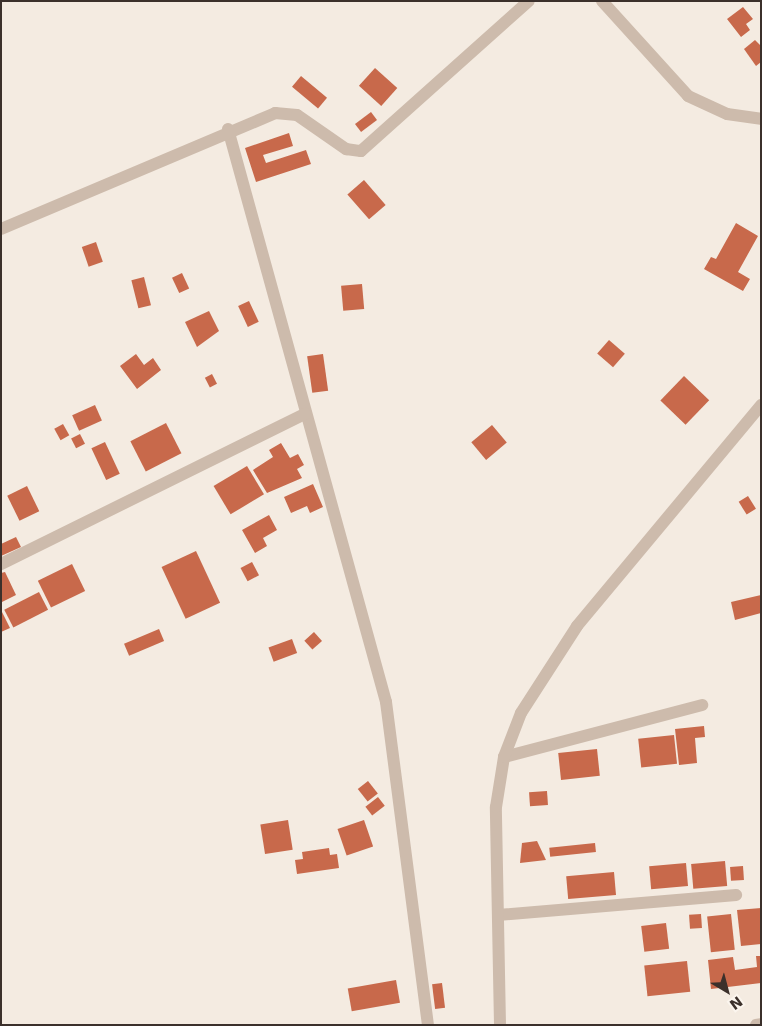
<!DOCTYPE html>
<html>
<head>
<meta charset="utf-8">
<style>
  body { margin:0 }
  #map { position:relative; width:762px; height:1026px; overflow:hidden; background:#f4ebe1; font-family:"DejaVu Sans",sans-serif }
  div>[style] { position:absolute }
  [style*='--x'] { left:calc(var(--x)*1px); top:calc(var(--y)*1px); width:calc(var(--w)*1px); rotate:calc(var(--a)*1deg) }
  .building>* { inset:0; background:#c8694b; transform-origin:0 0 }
  .minor>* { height:12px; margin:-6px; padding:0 6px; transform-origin:6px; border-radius:6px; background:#cdbbac }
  span { translate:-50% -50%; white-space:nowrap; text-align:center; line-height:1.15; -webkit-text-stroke:4px #fbf5ee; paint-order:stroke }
  .frame { position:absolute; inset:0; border:2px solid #3b302b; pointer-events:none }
  .north { position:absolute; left:702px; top:966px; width:50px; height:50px; -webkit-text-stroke:4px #fbf5ee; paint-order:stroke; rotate:143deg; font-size:14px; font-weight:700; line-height:20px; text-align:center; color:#3b302b }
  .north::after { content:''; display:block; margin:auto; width:18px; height:22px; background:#3b302b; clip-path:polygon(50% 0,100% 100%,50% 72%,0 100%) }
</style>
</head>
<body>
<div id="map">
  <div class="building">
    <i style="clip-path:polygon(743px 7px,753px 19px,746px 24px,750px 30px,741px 37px,727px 19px)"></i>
    <i style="clip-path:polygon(755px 40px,761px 46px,761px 62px,756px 66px,744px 49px)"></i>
    <i style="left:375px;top:68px;width:30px;height:24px;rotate:42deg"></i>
    <i style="left:301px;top:76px;width:34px;height:14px;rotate:40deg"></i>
    <i style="left:371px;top:112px;width:10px;height:20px;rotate:53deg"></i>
    <i style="clip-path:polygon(289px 133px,293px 146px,263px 155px,266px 163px,306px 150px,311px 164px,256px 182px,245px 148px)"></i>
    <i style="left:364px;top:180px;width:33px;height:22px;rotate:49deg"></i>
    <i style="clip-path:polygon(736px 223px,758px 236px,738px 272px,750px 279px,743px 291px,704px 269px,711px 257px,716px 259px)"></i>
    <i style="left:96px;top:242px;width:21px;height:15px;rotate:71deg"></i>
    <i style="left:182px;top:273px;width:17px;height:11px;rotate:65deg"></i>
    <i style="left:144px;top:277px;width:29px;height:13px;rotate:76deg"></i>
    <i style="left:362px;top:284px;width:25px;height:21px;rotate:85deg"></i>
    <i style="left:249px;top:301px;width:23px;height:12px;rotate:65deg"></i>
    <i style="clip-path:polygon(209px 311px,219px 331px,197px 347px,185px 322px)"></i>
    <i style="left:609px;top:340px;width:21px;height:18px;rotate:41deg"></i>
    <i style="clip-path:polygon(136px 354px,144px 365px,153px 358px,161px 370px,137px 389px,120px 366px)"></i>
    <i style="left:323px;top:354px;width:37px;height:16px;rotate:82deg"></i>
    <i style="left:212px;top:374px;width:11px;height:8px;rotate:63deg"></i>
    <i style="left:684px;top:376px;width:35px;height:34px;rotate:44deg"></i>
    <i style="left:95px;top:405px;width:17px;height:25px;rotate:66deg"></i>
    <i style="left:166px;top:423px;width:34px;height:40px;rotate:63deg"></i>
    <i style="left:63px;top:424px;width:13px;height:10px;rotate:61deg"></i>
    <i style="left:492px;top:425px;width:23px;height:27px;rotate:50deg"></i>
    <i style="left:80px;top:434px;width:11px;height:10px;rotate:63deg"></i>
    <i style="left:105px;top:442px;width:35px;height:15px;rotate:65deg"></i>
    <i style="clip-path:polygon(281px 443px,290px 458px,298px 454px,304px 465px,297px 469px,302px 478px,267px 493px,253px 470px,273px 457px,269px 450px)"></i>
    <i style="left:247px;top:466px;width:33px;height:39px;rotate:59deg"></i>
    <i style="clip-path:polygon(313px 484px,323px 507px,310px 513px,307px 506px,291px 513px,284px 497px)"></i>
    <i style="left:27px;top:486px;width:28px;height:22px;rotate:64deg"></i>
    <i style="left:748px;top:496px;width:15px;height:11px;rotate:58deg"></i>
    <i style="clip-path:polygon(269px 515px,277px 530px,263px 538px,267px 546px,255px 553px,242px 530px)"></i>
    <i style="clip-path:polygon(16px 537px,21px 547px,1px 556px,1px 544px)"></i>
    <i style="left:196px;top:551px;width:57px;height:38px;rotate:65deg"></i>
    <i style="left:252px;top:562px;width:15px;height:13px;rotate:62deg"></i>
    <i style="left:72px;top:564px;width:30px;height:38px;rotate:64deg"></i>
    <i style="clip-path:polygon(5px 572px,16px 595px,2px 602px,1px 573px)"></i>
    <i style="left:39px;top:592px;width:20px;height:39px;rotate:63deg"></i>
    <i style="clip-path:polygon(761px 595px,761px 613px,735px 620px,731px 602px)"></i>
    <i style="clip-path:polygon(1px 610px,10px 628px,1px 632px)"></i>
    <i style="left:159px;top:629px;width:13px;height:38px;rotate:67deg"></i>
    <i style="left:314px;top:632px;width:12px;height:13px;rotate:48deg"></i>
    <i style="left:292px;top:639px;width:15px;height:25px;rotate:70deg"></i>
    <i style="clip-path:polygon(704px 726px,705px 737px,695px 738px,697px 763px,679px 765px,675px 729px)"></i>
    <i style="left:674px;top:735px;width:29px;height:36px;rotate:84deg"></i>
    <i style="left:597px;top:749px;width:27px;height:39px;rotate:84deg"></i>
    <i style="left:368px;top:781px;width:16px;height:13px;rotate:52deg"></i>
    <i style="left:547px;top:791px;width:14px;height:18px;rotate:86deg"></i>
    <i style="left:378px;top:797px;width:11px;height:16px;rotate:52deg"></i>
    <i style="left:288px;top:820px;width:30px;height:28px;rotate:81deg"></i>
    <i style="left:364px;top:820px;width:28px;height:28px;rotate:71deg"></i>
    <i style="clip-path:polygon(537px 841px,546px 860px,520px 863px,522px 843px)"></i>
    <i style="left:595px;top:843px;width:9px;height:46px;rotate:84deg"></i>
    <i style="clip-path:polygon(329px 848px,330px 855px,337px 854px,339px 868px,297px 874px,295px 860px,303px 859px,302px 852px)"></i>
    <i style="left:725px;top:861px;width:25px;height:34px;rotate:85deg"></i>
    <i style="left:686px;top:863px;width:23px;height:37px;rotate:85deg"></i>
    <i style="left:743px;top:866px;width:14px;height:13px;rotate:86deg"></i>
    <i style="left:614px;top:872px;width:23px;height:48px;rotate:85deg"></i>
    <i style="clip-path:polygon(761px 908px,761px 944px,741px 946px,737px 910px)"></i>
    <i style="left:701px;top:914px;width:14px;height:12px;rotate:86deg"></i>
    <i style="left:731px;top:914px;width:36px;height:24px;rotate:84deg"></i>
    <i style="left:666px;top:923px;width:26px;height:25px;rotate:83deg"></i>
    <i style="clip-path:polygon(756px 956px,761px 956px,761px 983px,711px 989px,708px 960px,733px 957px,735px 970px,757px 967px)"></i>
    <i style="left:687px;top:961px;width:31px;height:43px;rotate:84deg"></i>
    <i style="left:396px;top:980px;width:23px;height:49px;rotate:80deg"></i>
    <i style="left:442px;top:983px;width:25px;height:10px;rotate:83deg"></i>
  </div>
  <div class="minor">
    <i style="--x:602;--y:1;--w:128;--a:47.8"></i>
    <i style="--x:688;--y:96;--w:43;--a:24.8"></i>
    <i style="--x:727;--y:114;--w:34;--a:8"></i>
    <i style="--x:228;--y:129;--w:594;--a:74.58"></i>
    <i style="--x:386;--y:702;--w:326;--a:82.6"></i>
    <i style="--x:1;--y:229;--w:298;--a:-22.9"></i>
    <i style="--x:275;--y:113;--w:22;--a:5"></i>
    <i style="--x:297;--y:115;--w:60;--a:34.8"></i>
    <i style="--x:346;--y:149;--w:15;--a:8"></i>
    <i style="--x:361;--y:151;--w:225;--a:-41.8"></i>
    <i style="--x:1;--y:564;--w:339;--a:-26.3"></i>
    <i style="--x:504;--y:757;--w:205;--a:-14.7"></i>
    <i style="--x:498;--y:915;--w:239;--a:-4.8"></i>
    <i style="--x:500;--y:1025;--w:218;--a:-91.1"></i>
    <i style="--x:496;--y:807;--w:51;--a:-80.9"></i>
    <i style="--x:504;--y:757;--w:47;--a:-68.9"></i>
    <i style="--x:521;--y:713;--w:103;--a:-57.2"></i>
    <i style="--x:577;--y:626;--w:288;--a:-50.2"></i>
    <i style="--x:756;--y:1025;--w:5;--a:-11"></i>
  </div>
  <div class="frame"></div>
  <div class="north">N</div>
</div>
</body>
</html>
